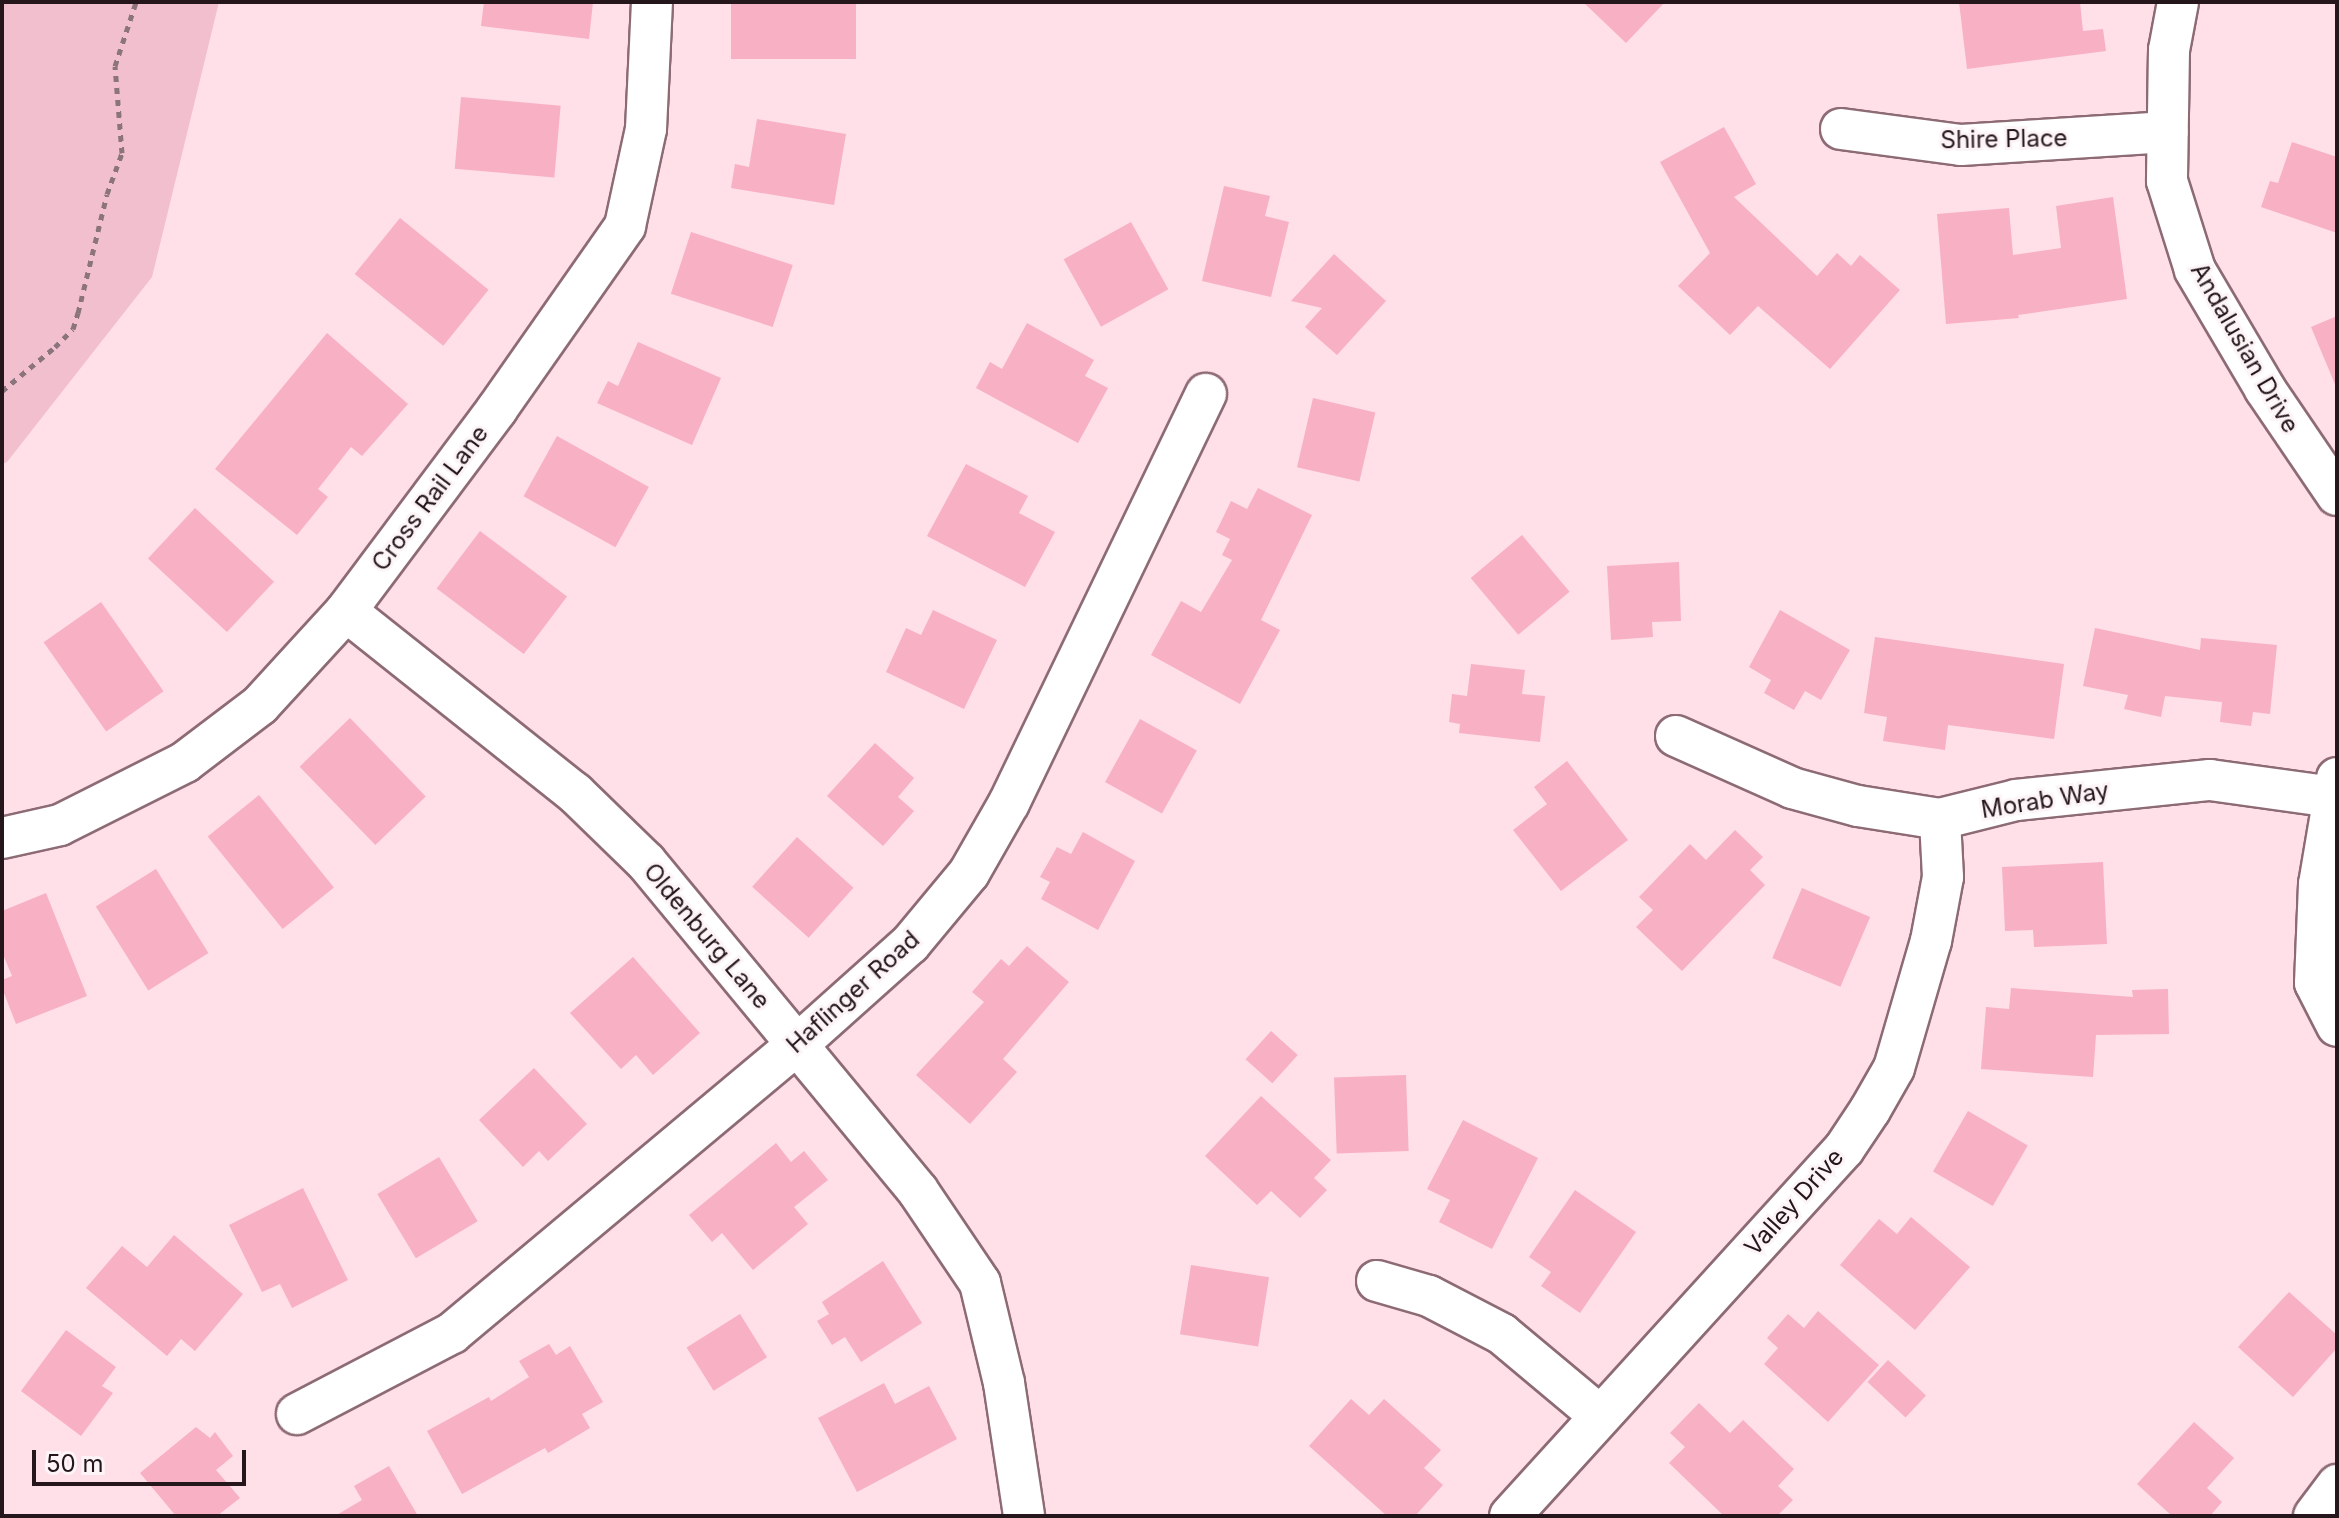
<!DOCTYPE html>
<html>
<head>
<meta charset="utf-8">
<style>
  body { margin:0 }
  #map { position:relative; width:2339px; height:1518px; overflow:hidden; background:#ffdfe8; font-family:Inter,sans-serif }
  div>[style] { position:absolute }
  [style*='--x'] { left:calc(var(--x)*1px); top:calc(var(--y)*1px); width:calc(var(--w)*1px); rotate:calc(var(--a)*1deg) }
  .green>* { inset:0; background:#f2bfce }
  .building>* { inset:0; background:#f8b0c5; transform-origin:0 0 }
  .path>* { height:5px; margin-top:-2.5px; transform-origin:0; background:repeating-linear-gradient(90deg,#8b747b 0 6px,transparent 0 12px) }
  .roads { filter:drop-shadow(2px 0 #8d6b75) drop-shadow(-2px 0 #8d6b75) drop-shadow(0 2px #8d6b75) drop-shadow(0 -2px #8d6b75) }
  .minor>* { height:40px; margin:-20px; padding:0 20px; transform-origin:20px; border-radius:20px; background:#fff }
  span { translate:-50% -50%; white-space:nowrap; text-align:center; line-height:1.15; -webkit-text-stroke:6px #fcf4f6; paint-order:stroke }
  .street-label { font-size:24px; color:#24161a }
  .frame { position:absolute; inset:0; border:4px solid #24161a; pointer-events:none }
  .scale { position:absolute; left:32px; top:1450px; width:214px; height:36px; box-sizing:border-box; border:4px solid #24161a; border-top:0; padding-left:10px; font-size:24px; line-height:28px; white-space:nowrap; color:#24161a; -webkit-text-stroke:6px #fcf4f6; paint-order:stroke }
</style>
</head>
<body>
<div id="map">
  <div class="green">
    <i style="clip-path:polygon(2px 2px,219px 2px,152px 277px,7px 462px,2px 464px)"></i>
  </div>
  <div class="building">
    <i style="clip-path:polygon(484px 2px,593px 2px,589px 39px,481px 26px)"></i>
    <i style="left:731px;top:2px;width:125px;height:57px"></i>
    <i style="clip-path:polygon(1583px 2px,1665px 2px,1626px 43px)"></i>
    <i style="clip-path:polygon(1959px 2px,2080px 2px,2083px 31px,2103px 29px,2106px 51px,1967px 69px)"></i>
    <i style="left:461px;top:97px;width:100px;height:72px;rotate:5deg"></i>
    <i style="clip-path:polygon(757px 119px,846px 134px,834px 205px,731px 188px,735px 164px,749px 167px)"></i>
    <i style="clip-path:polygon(1724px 127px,1756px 184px,1734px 197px,1817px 276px,1837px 253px,1851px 266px,1860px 255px,1900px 290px,1830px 369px,1758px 306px,1730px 335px,1678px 286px,1710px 253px,1660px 162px)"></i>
    <i style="clip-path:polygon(2292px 142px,2337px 157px,2337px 233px,2261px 207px,2270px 181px,2278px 183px)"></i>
    <i style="clip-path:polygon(1224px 186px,1270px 196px,1265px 216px,1289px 222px,1271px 297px,1202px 281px)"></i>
    <i style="clip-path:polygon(2113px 197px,2127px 299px,2018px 315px,2019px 318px,1946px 324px,1937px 214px,2009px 208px,2013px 255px,2061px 248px,2056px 206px)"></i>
    <i style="left:400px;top:218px;width:114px;height:72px;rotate:39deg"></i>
    <i style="left:1131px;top:222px;width:77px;height:77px;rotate:61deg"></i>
    <i style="left:691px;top:232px;width:107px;height:65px;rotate:18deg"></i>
    <i style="clip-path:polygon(1334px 254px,1386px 301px,1337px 355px,1305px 327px,1322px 308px,1291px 301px)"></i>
    <i style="clip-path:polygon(2337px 316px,2337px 389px,2311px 327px)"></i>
    <i style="clip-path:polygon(1027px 323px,1094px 360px,1085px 376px,1108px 388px,1078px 443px,976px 388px,990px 362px,1002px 369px)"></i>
    <i style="clip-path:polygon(327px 333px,408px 404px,362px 456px,351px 447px,318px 489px,328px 497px,297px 535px,215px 469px)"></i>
    <i style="clip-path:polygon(638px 342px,721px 378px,692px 445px,597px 403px,608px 381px,618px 386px)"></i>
    <i style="left:1313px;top:398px;width:64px;height:71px;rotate:13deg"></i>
    <i style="left:557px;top:436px;width:105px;height:69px;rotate:29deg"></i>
    <i style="clip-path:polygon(966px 464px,1028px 496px,1019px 513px,1055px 532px,1025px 587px,927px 536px)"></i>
    <i style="clip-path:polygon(1258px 488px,1312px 515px,1261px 620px,1280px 630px,1240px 704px,1151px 655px,1181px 601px,1201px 612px,1232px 560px,1222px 555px,1230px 539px,1216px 532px,1231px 501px,1247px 509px)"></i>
    <i style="left:195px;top:508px;width:108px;height:69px;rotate:43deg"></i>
    <i style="left:480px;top:531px;width:109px;height:72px;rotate:37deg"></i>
    <i style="left:1522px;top:535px;width:74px;height:67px;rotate:50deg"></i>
    <i style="clip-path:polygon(1679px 562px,1681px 621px,1652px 622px,1653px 637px,1611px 640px,1607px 566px)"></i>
    <i style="left:101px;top:602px;width:109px;height:70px;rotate:55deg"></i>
    <i style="clip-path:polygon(933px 610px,997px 640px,964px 709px,886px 672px,906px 628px,921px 635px)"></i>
    <i style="clip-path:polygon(1780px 610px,1850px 650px,1821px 700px,1805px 691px,1794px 710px,1764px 693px,1771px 680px,1749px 667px)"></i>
    <i style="clip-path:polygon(2095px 628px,2200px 650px,2201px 638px,2277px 645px,2270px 714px,2253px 712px,2251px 726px,2220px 722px,2222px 702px,2165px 696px,2161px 717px,2124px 709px,2128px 695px,2083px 686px)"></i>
    <i style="clip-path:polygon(1875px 637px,2064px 664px,2054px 739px,1948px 725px,1945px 750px,1883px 741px,1887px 717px,1864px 713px)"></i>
    <i style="clip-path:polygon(1471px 664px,1525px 670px,1522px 694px,1545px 696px,1540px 742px,1459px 733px,1460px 724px,1449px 722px,1452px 694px,1467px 696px)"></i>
    <i style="left:350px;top:718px;width:109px;height:70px;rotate:46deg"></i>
    <i style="left:1140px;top:719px;width:65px;height:72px;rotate:29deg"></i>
    <i style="clip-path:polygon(875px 743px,914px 778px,898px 797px,914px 811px,883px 846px,827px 796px)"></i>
    <i style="clip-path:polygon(1567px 761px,1628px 840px,1561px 891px,1513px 830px,1547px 804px,1534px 787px)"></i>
    <i style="left:259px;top:795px;width:119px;height:66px;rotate:51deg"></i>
    <i style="clip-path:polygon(1735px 830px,1763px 857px,1750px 870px,1765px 885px,1682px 971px,1636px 927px,1653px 910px,1639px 897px,1690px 844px,1706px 860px)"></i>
    <i style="clip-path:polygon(1083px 832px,1135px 861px,1098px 930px,1041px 899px,1050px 882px,1040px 877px,1057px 847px,1071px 854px)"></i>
    <i style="left:797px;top:837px;width:76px;height:67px;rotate:42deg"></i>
    <i style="clip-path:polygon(2103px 862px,2107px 944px,2034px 947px,2033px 930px,2005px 931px,2002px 867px)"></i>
    <i style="left:156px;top:869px;width:99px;height:71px;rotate:58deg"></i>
    <i style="left:1802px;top:888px;width:74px;height:76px;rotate:23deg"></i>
    <i style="clip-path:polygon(46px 893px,87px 996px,16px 1024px,2px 988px,2px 980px,12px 976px,2px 952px,2px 911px)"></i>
    <i style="clip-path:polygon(1027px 946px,1069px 982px,1003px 1059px,1017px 1072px,970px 1124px,916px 1075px,984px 1002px,972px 992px,1001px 959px,1009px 966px)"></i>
    <i style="clip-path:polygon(633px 957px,700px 1033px,653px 1075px,636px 1055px,621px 1069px,570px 1013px)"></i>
    <i style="clip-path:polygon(2011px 988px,2133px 997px,2132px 990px,2168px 989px,2169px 1034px,2096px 1035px,2093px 1077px,1981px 1069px,1986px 1007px,2009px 1009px)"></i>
    <i style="left:1271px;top:1031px;width:36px;height:38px;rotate:42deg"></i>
    <i style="clip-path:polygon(534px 1068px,587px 1124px,548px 1161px,539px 1151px,523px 1167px,479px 1120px)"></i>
    <i style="left:1406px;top:1075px;width:76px;height:72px;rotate:88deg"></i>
    <i style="clip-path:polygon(1261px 1096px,1331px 1160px,1314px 1178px,1327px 1190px,1300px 1218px,1271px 1191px,1257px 1205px,1205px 1156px)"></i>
    <i style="left:1968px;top:1111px;width:69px;height:70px;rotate:30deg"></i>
    <i style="clip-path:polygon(1463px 1120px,1538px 1158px,1492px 1249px,1439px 1222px,1450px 1200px,1427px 1189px)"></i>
    <i style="clip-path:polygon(776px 1143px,791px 1162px,804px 1151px,828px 1180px,794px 1207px,808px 1224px,753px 1270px,722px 1233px,712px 1242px,689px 1215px)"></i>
    <i style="left:439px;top:1157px;width:75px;height:72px;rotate:59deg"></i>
    <i style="clip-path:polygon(303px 1188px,348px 1280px,292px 1308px,280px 1284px,262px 1292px,229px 1225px)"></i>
    <i style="clip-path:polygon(1575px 1190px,1636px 1232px,1580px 1313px,1541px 1286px,1551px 1272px,1529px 1257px)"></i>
    <i style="clip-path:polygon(1911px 1217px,1970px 1267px,1915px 1330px,1840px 1265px,1879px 1219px,1897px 1234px)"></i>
    <i style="clip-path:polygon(174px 1235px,243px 1294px,195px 1351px,181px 1339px,167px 1356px,86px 1288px,122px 1246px,147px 1267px)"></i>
    <i style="clip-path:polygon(883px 1261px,922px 1323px,861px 1362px,845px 1337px,832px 1345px,817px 1321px,829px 1314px,822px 1302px)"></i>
    <i style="left:1191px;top:1265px;width:79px;height:70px;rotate:9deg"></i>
    <i style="clip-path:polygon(2289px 1292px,2337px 1335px,2337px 1348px,2293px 1397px,2238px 1347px)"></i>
    <i style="clip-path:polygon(1818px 1311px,1879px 1365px,1828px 1422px,1764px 1364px,1778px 1348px,1767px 1338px,1788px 1314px,1804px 1328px)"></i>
    <i style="left:740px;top:1314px;width:51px;height:63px;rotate:58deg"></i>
    <i style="clip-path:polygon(66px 1330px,116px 1367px,102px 1386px,113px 1393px,81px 1436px,21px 1391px)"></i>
    <i style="clip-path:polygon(549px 1344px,556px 1355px,570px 1346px,603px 1402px,582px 1414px,590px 1428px,548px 1453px,545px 1448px,462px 1494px,427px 1431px,489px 1397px,491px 1401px,529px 1377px,519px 1361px)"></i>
    <i style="left:1888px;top:1360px;width:52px;height:30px;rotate:43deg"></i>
    <i style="clip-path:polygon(884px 1383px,895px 1404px,929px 1386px,957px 1439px,857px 1492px,818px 1418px)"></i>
    <i style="clip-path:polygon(1351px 1399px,1369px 1415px,1384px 1399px,1441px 1450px,1424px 1468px,1443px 1485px,1415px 1516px,1387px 1516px,1309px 1446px)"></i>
    <i style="clip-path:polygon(1699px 1403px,1730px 1433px,1743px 1420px,1794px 1469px,1778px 1486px,1793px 1500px,1777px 1516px,1724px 1516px,1669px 1463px,1685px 1447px,1670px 1433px)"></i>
    <i style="clip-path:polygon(2194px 1422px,2234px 1458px,2207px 1488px,2222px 1502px,2210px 1516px,2172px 1516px,2137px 1484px)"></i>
    <i style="clip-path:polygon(196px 1427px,210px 1438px,215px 1432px,233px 1456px,216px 1470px,240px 1498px,217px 1516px,176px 1516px,140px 1473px)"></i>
    <i style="clip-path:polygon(389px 1466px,418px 1516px,335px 1516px,362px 1500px,354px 1486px)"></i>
  </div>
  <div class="path">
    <i style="--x:2;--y:391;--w:69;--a:-39.7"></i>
    <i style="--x:55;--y:347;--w:25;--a:-45"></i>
    <i style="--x:73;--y:329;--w:17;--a:-73"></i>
    <i style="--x:78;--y:313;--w:122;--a:-76.3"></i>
    <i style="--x:107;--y:194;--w:44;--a:-69.9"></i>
    <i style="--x:122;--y:153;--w:87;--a:-94.6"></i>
    <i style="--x:115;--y:66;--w:67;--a:-71.8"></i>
  </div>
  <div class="roads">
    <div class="minor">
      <i style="--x:2178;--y:2;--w:49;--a:100.6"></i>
      <i style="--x:2169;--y:50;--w:131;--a:90.9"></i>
      <i style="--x:2167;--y:181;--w:93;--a:72.5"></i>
      <i style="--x:2195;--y:270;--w:138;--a:59.5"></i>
      <i style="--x:2265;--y:389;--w:128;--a:55.8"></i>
      <i style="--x:1841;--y:129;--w:121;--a:7.6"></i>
      <i style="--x:1961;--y:145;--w:207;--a:-3.6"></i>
      <i style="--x:346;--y:611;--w:293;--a:38.5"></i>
      <i style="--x:575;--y:793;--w:99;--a:44.2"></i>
      <i style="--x:646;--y:862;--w:427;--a:50.4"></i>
      <i style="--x:918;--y:1191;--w:111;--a:56"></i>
      <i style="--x:980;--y:1283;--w:103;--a:76.5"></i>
      <i style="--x:1004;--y:1383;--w:134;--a:81.4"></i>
      <i style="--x:1676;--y:736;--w:127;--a:24.1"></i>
      <i style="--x:1792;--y:788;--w:68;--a:15.3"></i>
      <i style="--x:1858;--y:806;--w:83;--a:9"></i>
      <i style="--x:1940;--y:819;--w:78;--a:-14"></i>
      <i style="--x:2016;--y:800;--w:195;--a:-5.9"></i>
      <i style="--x:2210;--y:780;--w:123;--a:7.9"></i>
      <i style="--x:2337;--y:778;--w:108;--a:99.6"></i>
      <i style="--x:2319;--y:884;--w:99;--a:92.3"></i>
      <i style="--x:2315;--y:983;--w:48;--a:62.9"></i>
      <i style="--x:2;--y:838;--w:59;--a:-12.6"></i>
      <i style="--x:60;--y:825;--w:140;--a:-26.7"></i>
      <i style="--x:185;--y:762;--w:94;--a:-37.2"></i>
      <i style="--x:260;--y:705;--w:127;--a:-47.5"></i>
      <i style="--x:346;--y:611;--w:252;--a:-53.2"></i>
      <i style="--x:497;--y:409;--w:223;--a:-55"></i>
      <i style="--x:625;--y:226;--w:99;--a:-77.8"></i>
      <i style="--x:646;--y:129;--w:127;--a:-87.3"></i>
      <i style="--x:1377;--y:1281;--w:54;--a:16.1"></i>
      <i style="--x:1429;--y:1296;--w:82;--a:27.5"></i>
      <i style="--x:1502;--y:1334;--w:128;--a:39.9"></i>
      <i style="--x:297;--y:1414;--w:175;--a:-27.6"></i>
      <i style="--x:452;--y:1333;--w:451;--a:-39.9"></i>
      <i style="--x:798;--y:1044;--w:150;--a:-41.8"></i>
      <i style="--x:910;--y:944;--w:92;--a:-50.3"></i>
      <i style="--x:969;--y:873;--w:81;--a:-60.3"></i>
      <i style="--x:1009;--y:803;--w:454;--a:-64.3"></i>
      <i style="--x:1510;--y:1516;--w:496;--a:-47.7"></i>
      <i style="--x:1844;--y:1149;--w:47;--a:-56.3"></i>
      <i style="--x:1870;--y:1110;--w:48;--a:-60.3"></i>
      <i style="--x:1894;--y:1068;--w:132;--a:-73.8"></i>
      <i style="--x:1931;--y:941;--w:65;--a:-79.4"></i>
      <i style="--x:1943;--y:877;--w:58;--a:-93"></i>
      <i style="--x:2314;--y:1516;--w:39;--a:-53"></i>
    </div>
  </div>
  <div class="street-label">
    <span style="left:2004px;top:139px;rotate:-1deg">Shire Place</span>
    <span style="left:2245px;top:348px;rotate:60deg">Andalusian Drive</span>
    <span style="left:430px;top:498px;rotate:-53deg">Cross Rail Lane</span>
    <span style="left:2045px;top:800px;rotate:-9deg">Morab Way</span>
    <span style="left:707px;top:936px;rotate:50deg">Oldenburg Lane</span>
    <span style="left:853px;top:992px;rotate:-42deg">Haflinger Road</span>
    <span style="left:1794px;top:1202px;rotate:-48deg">Valley Drive</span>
  </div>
  <div class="frame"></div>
  <div class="scale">50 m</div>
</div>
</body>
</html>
